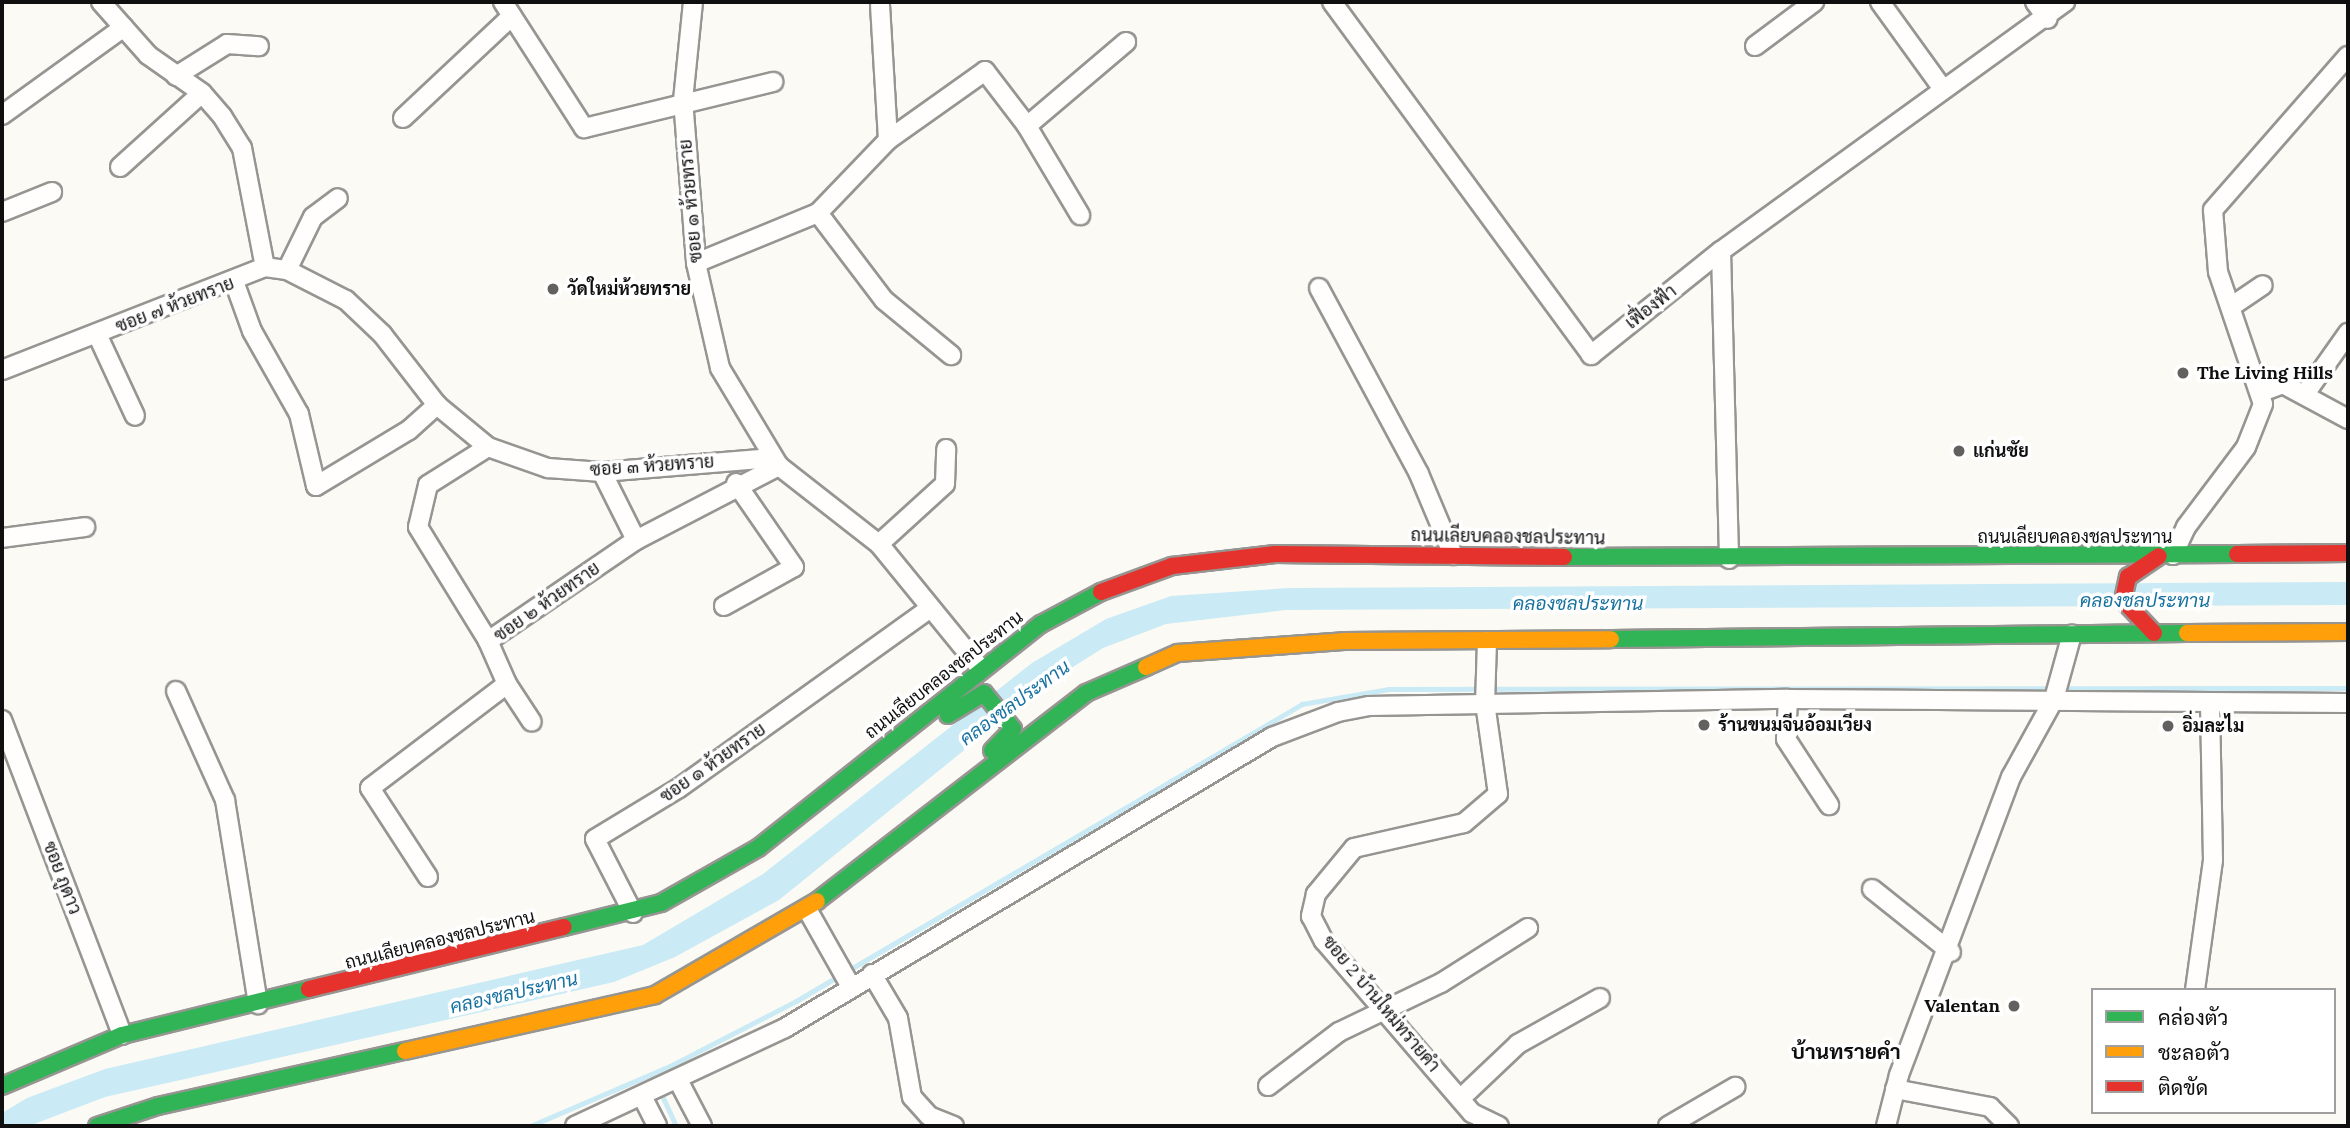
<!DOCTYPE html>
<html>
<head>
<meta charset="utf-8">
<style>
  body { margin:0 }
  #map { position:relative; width:2350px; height:1128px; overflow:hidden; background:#fcfaf4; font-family:Lora,Sarabun,serif }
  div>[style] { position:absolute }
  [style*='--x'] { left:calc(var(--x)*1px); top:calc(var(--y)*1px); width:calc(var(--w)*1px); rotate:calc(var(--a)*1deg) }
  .water>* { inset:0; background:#caebf5 }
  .stream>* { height:5px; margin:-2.5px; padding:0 2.5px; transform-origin:2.5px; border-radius:2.5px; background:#caebf5 }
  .roads { filter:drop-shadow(2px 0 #969592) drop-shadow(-2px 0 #969592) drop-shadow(0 2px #969592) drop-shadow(0 -2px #969592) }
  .street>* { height:18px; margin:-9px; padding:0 9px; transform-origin:9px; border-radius:9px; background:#fffefd }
  .fast>* { height:16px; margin:-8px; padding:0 8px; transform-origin:8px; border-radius:8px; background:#30b455 }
  .slow>* { height:16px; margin:-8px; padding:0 8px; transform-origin:8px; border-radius:8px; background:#ff9f0a }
  .jam>* { height:16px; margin:-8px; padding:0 8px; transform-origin:8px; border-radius:8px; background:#e5322d }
  .dots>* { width:19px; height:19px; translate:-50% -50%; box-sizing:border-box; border:4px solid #fff; border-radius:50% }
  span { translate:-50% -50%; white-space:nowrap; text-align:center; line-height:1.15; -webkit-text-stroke:7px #fff; paint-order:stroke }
  .street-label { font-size:18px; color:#0f0f0f }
  .poi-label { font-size:18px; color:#0f0f0f; font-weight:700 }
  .left { translate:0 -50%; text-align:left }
  .right { translate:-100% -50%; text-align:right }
  .water-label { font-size:19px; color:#1872a0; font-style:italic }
  .quarter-label { font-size:21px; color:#0f0f0f; font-weight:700 }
  .frame { position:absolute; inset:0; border:4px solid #0f0f0f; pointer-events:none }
  .legend { position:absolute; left:2091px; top:988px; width:245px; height:126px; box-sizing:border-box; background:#fff; border:2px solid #9f9f9f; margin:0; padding:9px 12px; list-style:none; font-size:21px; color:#0f0f0f }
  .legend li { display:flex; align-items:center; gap:14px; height:35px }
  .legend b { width:35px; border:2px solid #9f9f9f }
</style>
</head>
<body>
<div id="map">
  <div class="water">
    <i style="clip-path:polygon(2348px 582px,2348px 605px,1286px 610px,1166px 624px,1103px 648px,1046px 684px,779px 900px,675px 957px,614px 982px,105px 1097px,29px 1126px,2px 1126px,2px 1113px,27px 1098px,105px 1069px,643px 945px,763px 874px,1032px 663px,1106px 619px,1171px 596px,1289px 588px)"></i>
  </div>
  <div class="stream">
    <i style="--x:652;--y:1074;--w:57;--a:65.2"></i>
    <i style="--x:530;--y:1126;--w:152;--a:-23.2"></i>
    <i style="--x:670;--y:1066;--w:142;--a:-27.3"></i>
    <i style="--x:796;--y:1001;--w:587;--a:-30.41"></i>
    <i style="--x:1302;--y:704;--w:88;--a:-9.8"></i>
    <i style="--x:1389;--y:689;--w:959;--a:-0.06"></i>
  </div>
  <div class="roads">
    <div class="street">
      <i style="--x:101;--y:2;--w:71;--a:48.4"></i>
      <i style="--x:148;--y:55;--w:66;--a:35.1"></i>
      <i style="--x:202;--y:93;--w:30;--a:49"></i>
      <i style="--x:222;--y:116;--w:38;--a:58"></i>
      <i style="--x:242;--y:148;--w:121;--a:79.1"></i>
      <i style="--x:503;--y:2;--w:150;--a:57.3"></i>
      <i style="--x:584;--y:128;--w:195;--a:-13.7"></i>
      <i style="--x:693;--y:2;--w:99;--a:95.8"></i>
      <i style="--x:683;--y:100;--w:164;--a:85.4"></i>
      <i style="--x:696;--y:263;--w:108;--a:77.1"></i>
      <i style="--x:720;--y:368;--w:114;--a:59"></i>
      <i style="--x:779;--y:466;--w:127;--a:38"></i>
      <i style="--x:879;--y:544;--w:160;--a:50.8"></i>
      <i style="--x:1332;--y:2;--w:438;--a:53.7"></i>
      <i style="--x:1591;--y:355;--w:166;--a:-38.7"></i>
      <i style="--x:1721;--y:251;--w:425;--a:-35.9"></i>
      <i style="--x:1880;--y:2;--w:107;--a:54.1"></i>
      <i style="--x:2035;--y:2;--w:21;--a:53"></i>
      <i style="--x:880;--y:5;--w:135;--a:86.6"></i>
      <i style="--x:1755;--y:46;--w:74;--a:-36.7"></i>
      <i style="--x:176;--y:76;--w:60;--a:-32.1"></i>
      <i style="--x:227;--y:44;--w:32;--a:4"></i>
      <i style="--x:2;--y:115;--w:150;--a:-35.8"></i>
      <i style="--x:403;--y:118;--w:149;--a:-43.1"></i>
      <i style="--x:1027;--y:126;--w:104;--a:59.2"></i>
      <i style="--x:120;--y:167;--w:110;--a:-42.1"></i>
      <i style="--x:2;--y:212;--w:54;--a:-21.8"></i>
      <i style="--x:818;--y:213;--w:109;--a:52.8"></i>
      <i style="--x:884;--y:300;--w:87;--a:39.4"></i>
      <i style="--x:1721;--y:251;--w:308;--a:88.5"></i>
      <i style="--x:696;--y:263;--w:132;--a:-22.3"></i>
      <i style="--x:818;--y:213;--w:101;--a:-46.2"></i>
      <i style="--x:888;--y:140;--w:119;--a:-35.4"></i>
      <i style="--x:985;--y:71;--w:69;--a:52.6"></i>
      <i style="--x:1027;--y:126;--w:130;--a:-40.3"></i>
      <i style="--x:287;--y:270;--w:59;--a:-63.9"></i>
      <i style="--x:313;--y:217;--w:31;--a:-37"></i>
      <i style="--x:235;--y:284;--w:50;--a:70.1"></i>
      <i style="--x:252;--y:331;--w:95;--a:60.5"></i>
      <i style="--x:299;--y:414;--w:74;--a:76.7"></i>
      <i style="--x:316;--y:486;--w:109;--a:-31.1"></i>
      <i style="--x:409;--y:430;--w:38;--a:-42"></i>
      <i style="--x:1319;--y:288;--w:211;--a:61.7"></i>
      <i style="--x:1419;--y:474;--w:88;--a:67.2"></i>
      <i style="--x:2232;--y:306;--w:37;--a:-34"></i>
      <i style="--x:97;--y:334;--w:90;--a:65.1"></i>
      <i style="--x:2;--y:370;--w:282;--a:-21.4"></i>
      <i style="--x:265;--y:267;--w:22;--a:8"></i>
      <i style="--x:287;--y:270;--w:66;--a:27"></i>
      <i style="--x:346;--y:300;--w:50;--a:43.4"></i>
      <i style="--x:382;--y:334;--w:90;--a:52.2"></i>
      <i style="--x:437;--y:405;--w:66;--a:39.5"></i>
      <i style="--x:488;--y:447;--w:64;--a:19.3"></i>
      <i style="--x:548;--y:468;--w:54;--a:4.2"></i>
      <i style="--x:602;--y:472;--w:171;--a:-4.7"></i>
      <i style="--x:2264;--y:391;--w:20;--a:-20"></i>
      <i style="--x:2283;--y:384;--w:74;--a:28.3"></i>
      <i style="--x:2305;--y:394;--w:75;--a:-54.8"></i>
      <i style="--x:488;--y:447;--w:71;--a:147.7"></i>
      <i style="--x:428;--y:485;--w:43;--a:103.4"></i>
      <i style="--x:418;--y:527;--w:134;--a:58.4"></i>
      <i style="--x:602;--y:472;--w:76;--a:63.4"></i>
      <i style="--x:2;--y:538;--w:84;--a:-7.5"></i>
      <i style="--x:879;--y:544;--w:89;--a:-42.3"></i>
      <i style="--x:945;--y:484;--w:35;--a:-88"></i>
      <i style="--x:2173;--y:555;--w:31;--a:-65"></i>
      <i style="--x:2186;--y:527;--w:100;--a:-53.1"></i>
      <i style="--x:2246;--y:447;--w:46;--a:-68.4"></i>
      <i style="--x:2263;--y:404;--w:139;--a:-108.8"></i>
      <i style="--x:2218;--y:272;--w:62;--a:-94.6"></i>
      <i style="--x:2213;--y:210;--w:205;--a:-48.8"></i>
      <i style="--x:724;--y:606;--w:80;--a:-29.1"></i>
      <i style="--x:794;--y:567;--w:102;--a:-124.6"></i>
      <i style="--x:1487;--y:641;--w:62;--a:91.8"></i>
      <i style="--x:1485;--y:703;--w:92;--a:81.9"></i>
      <i style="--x:1498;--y:794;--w:45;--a:139.5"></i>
      <i style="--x:1464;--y:823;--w:113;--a:167.2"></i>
      <i style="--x:1354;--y:848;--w:60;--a:129.6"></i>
      <i style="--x:1316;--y:894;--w:23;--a:103"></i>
      <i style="--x:1311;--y:916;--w:28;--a:63"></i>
      <i style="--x:1324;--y:941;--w:227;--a:49.3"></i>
      <i style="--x:1472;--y:1113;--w:30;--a:26"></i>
      <i style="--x:507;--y:684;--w:45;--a:56.7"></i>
      <i style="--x:176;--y:691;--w:120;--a:65.8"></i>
      <i style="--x:225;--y:800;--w:207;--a:80.8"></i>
      <i style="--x:1788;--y:699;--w:40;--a:92.9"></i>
      <i style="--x:1786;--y:739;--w:79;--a:56.9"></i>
      <i style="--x:2;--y:720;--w:337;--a:69.1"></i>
      <i style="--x:428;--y:877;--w:106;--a:-123.1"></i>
      <i style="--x:370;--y:788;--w:172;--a:-37.2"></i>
      <i style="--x:507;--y:684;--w:47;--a:-113.8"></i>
      <i style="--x:488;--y:641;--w:179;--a:-34.3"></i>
      <i style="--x:636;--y:540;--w:161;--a:-27.4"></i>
      <i style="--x:1872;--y:889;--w:101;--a:38.6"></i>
      <i style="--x:807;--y:909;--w:87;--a:60.5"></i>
      <i style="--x:633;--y:913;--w:83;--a:-117.2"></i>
      <i style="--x:595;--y:839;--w:98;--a:-31.3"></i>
      <i style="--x:679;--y:788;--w:309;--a:-35.6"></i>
      <i style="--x:872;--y:974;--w:51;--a:59.4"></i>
      <i style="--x:898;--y:1018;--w:80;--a:80"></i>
      <i style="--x:912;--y:1097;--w:25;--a:48"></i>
      <i style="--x:929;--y:1116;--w:27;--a:22"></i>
      <i style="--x:2195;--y:990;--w:131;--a:-82.1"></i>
      <i style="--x:2213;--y:860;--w:156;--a:-91.1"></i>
      <i style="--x:678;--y:1080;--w:52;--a:62.4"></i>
      <i style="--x:1268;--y:1086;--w:89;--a:-37.3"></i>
      <i style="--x:1339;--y:1032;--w:113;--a:-25.7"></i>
      <i style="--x:1441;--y:983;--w:103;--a:-32.3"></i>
      <i style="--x:1895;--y:1089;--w:97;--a:10.7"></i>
      <i style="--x:1990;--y:1107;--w:27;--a:45"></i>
      <i style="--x:643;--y:1098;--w:31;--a:63"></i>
      <i style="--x:1460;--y:1099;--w:80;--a:-43.5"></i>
      <i style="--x:1518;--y:1044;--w:94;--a:-29.3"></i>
      <i style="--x:575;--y:1126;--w:232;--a:-25"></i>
      <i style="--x:785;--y:1028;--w:567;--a:-30.86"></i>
      <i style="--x:1272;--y:737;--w:71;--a:-20.7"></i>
      <i style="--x:1338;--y:712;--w:32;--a:-11"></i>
      <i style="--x:1369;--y:706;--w:419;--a:-1"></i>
      <i style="--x:1788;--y:699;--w:560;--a:0.41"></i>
      <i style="--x:1668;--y:1126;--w:78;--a:-30.2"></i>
      <i style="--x:1886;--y:1126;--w:53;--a:-75.7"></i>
      <i style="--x:1899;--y:1075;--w:318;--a:-69.4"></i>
      <i style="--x:2011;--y:777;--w:89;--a:-61.1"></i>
      <i style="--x:2054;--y:699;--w:67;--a:-74.5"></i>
    </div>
    <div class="fast">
      <i style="--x:1564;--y:557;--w:673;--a:-0.26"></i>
      <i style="--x:1611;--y:639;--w:576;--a:-0.6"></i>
      <i style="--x:948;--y:715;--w:42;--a:-31.4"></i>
      <i style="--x:984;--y:693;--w:46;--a:51.1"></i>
      <i style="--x:1013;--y:729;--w:30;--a:134"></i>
      <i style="--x:817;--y:901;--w:340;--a:-37.7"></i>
      <i style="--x:1086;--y:693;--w:65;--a:-23.4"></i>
      <i style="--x:564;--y:927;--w:100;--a:-13.9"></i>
      <i style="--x:661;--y:903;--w:112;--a:-29.6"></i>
      <i style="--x:758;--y:848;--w:361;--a:-38.4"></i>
      <i style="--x:1041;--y:624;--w:68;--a:-28.1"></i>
      <i style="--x:2;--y:1086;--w:130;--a:-23"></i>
      <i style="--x:122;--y:1035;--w:193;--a:-13.8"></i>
      <i style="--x:97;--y:1126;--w:64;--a:-18.2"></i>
      <i style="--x:158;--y:1106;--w:253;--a:-12.6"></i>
    </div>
    <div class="slow">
      <i style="--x:2187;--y:633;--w:161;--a:-0.4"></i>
      <i style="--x:1146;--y:667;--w:35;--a:-24"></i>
      <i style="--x:1178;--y:653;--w:166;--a:-4.1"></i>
      <i style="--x:1344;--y:641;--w:267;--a:-0.4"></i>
      <i style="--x:405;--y:1051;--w:256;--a:-12.6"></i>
      <i style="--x:655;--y:995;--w:187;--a:-30.1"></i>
    </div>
    <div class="jam">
      <i style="--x:2237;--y:554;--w:111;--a:-0.5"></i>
      <i style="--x:1101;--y:592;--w:76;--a:-20.1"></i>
      <i style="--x:1172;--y:566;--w:104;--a:-6.6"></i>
      <i style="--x:1275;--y:554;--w:289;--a:0.6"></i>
      <i style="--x:2154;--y:633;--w:45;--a:-133.2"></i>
      <i style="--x:2123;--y:600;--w:24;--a:-78"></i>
      <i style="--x:2128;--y:577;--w:37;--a:-34"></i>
      <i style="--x:309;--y:989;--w:262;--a:-13.7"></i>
    </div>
  </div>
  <div class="dots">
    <i style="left:553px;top:289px;background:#62615f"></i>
    <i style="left:2183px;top:373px;background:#62615f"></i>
    <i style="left:1959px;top:451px;background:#62615f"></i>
    <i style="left:1704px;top:725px;background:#62615f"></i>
    <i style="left:2168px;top:726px;background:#62615f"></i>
    <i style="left:2014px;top:1006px;background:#62615f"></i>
  </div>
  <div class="street-label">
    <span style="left:691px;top:201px;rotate:-95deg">ซอย ๑ ห้วยทราย</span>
    <span style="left:175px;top:305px;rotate:-21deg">ซอย ๗ ห้วยทราย</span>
    <span style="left:1651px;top:307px;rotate:-38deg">เฟื่องฟ้า</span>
    <span style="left:652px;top:466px;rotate:-4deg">ซอย ๓ ห้วยทราย</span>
    <span style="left:1508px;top:537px;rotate:1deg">ถนนเลียบคลองชลประทาน</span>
    <span style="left:2075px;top:537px">ถนนเลียบคลองชลประทาน</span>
    <span style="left:547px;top:602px;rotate:-35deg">ซอย ๒ ห้วยทราย</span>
    <span style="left:944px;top:675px;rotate:-38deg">ถนนเลียบคลองชลประทาน</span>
    <span style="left:713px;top:763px;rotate:-35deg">ซอย ๑ ห้วยทราย</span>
    <span style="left:62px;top:878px;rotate:69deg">ซอย ภูดาว</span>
    <span style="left:440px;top:940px;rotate:-14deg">ถนนเลียบคลองชลประทาน</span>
    <span style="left:1381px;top:1004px;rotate:50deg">ซอย 2 บ้านใหม่ทรายคำ</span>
  </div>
  <div class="poi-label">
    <span class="left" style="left:567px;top:289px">วัดใหม่ห้วยทราย</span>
    <span class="left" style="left:2197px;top:373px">The Living Hills</span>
    <span class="left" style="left:1973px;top:451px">แก่นชัย</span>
    <span class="left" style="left:1718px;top:725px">ร้านขนมจีนอ้อมเวียง</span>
    <span class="left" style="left:2182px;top:726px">อิ่มละไม</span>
    <span class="right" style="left:2000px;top:1006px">Valentan</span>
  </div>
  <div class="water-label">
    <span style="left:2145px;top:601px">คลองชลประทาน</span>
    <span style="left:1578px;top:604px">คลองชลประทาน</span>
    <span style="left:1015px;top:703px;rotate:-36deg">คลองชลประทาน</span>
    <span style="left:514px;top:993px;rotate:-13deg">คลองชลประทาน</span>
  </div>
  <div class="quarter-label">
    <span style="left:1846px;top:1052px">บ้านทรายคำ</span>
  </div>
  <div class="frame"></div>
  <ul class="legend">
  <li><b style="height:9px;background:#30b455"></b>คล่องตัว</li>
  <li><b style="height:9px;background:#ff9f0a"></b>ชะลอตัว</li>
  <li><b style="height:9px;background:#e5322d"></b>ติดขัด</li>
  </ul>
</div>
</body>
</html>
